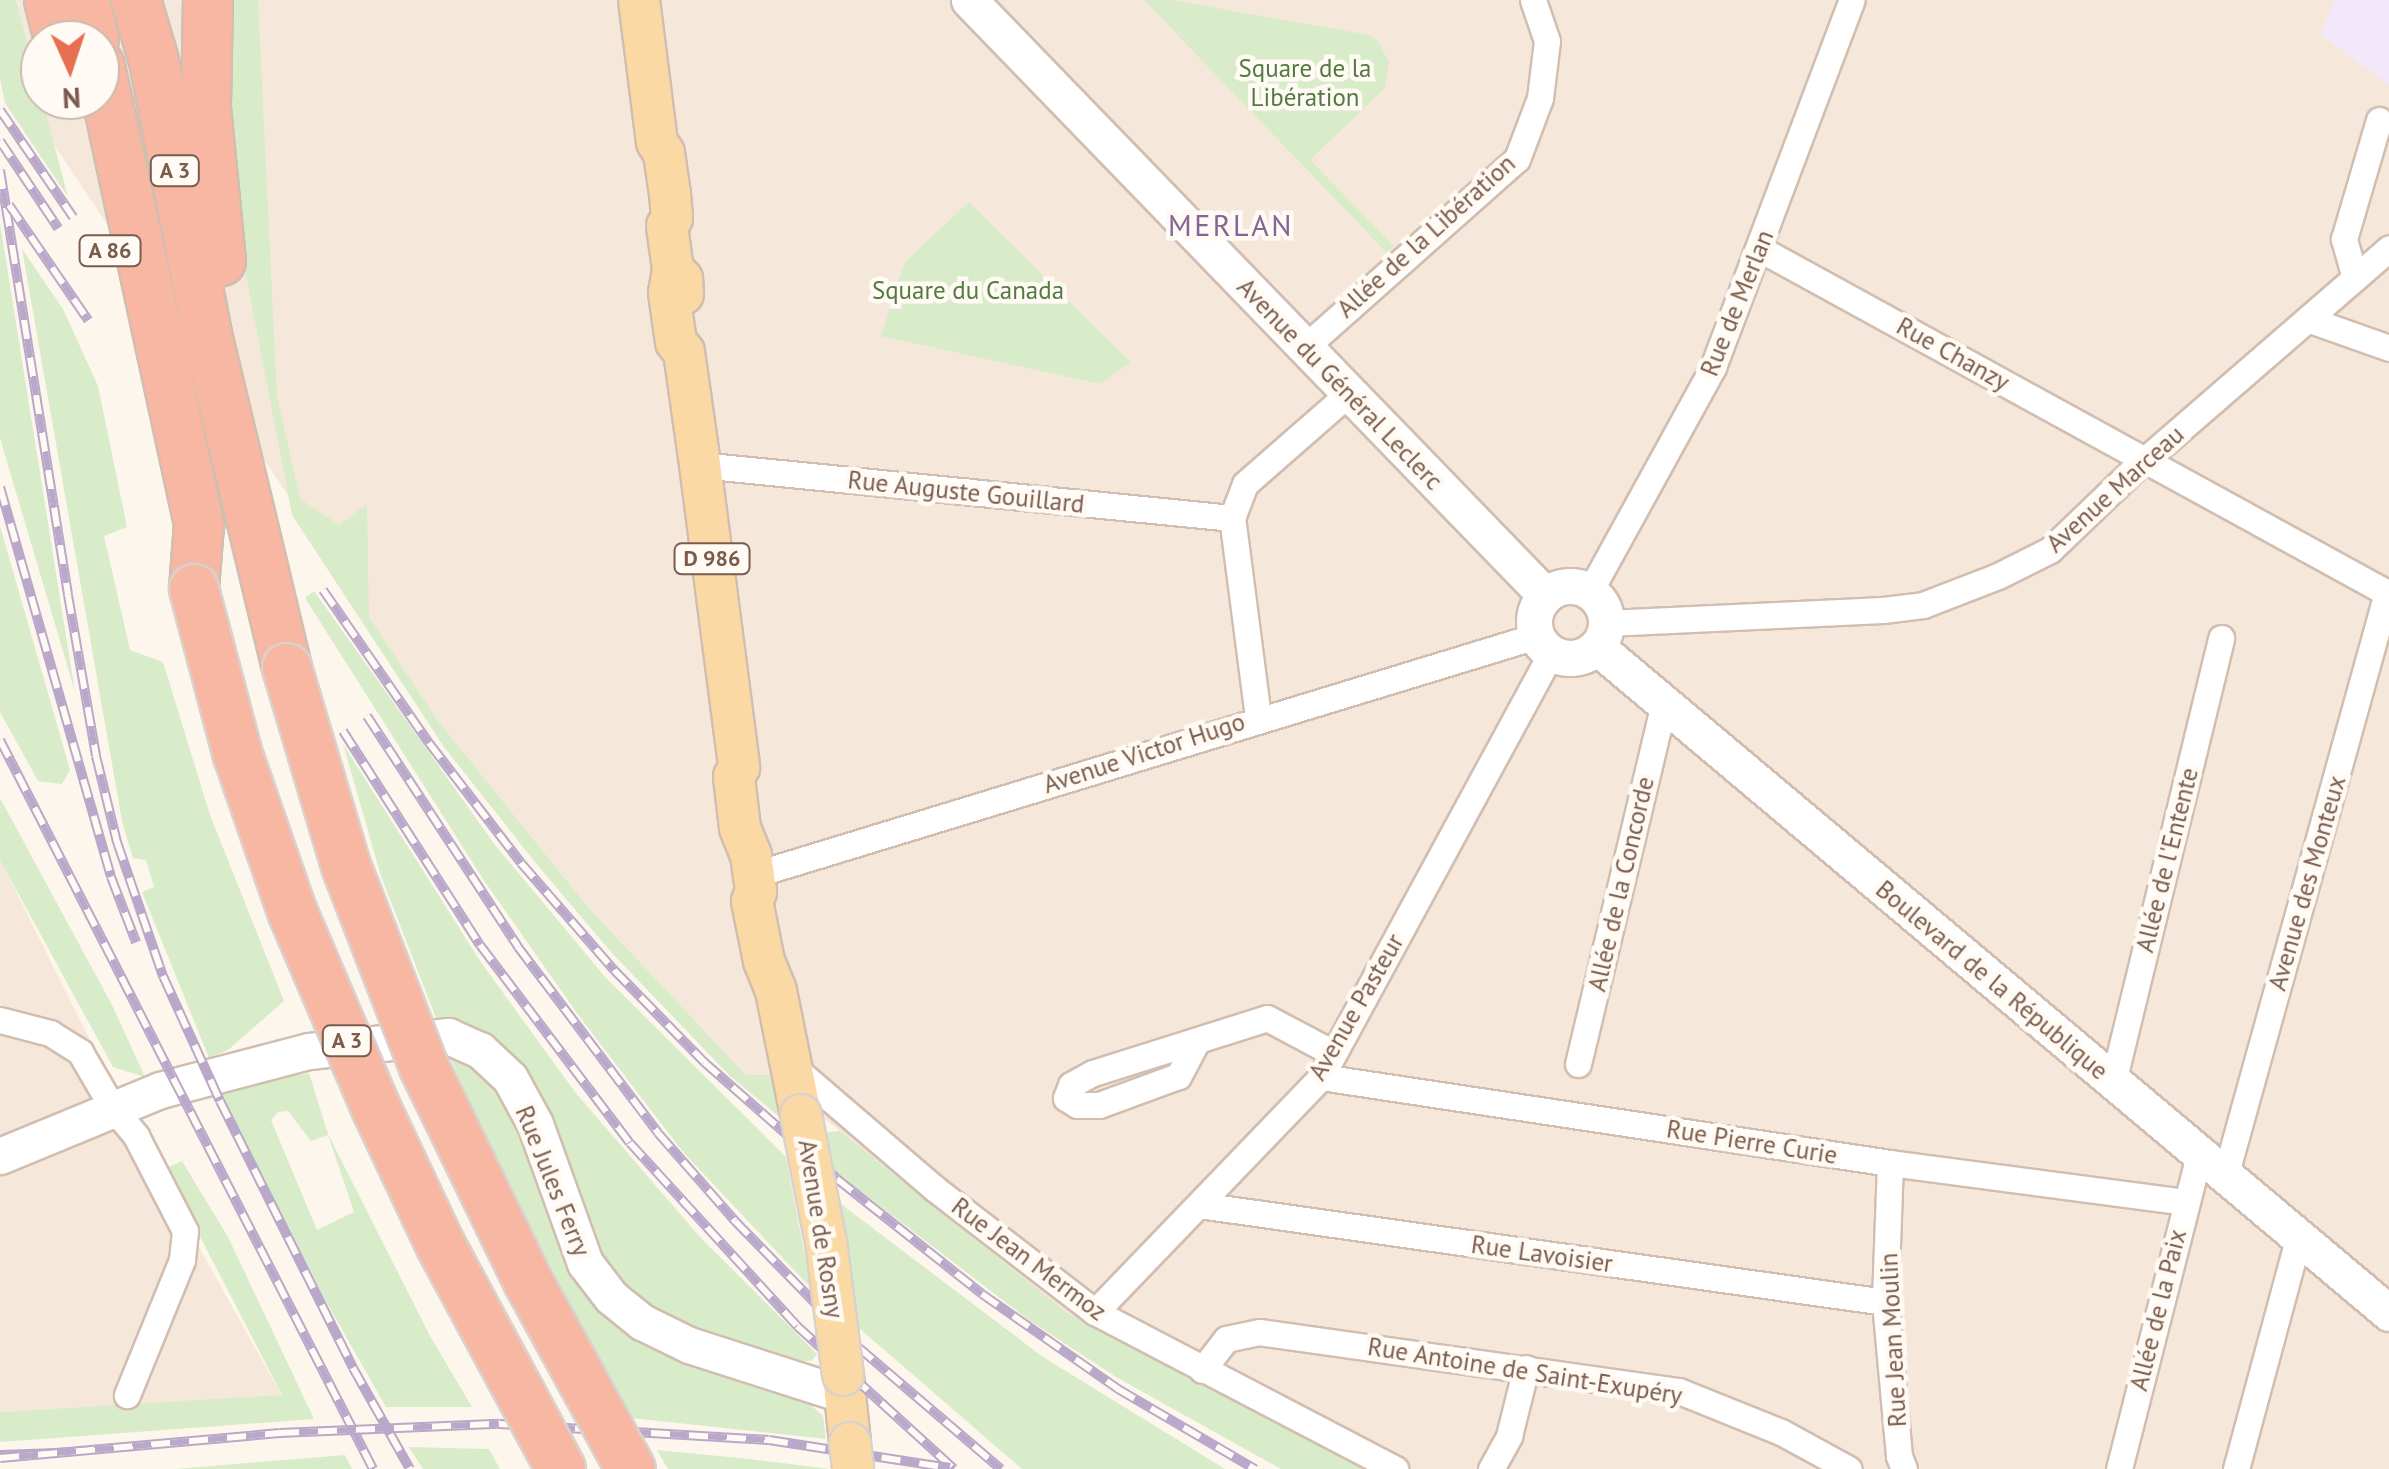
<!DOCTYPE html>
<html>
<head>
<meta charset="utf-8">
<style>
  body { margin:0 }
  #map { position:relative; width:2389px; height:1469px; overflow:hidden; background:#fdf6ec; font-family:"PT Sans",sans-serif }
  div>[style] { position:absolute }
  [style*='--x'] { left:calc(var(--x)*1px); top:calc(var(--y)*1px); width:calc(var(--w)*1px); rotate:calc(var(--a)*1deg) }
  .residential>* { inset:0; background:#f5e8da }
  .education>* { inset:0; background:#f3e8fa }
  .green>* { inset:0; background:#d8ecc9 }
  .roads { filter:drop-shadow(2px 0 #d1beb0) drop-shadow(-2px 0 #d1beb0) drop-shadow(0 2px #d1beb0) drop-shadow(0 -2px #d1beb0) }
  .street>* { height:25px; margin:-12.5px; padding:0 12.5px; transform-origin:12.5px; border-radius:12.5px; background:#fff }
  .secondary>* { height:35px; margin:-17.5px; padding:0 17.5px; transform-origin:17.5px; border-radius:17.5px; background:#fff }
  .secondary>.ring { margin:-17.5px; padding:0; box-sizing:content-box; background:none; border:35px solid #fff; border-radius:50% }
  .primary>* { height:40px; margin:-20px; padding:0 20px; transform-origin:20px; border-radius:20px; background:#fbd9a5 }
  .highway>* { height:48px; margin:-24px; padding:0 24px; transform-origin:24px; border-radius:24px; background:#f7b7a3 }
  .tram>* { height:2.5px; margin:-1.25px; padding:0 1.25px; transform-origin:1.25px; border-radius:1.25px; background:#b9a8c9 }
  .rail>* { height:10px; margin-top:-5px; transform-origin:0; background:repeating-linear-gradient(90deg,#fffaf3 0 19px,#b9a8c9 0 38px); box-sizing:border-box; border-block:2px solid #b9a8c9 }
  .bridges { filter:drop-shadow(2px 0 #dad1cd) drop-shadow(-2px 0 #dad1cd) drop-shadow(0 2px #dad1cd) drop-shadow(0 -2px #dad1cd) }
  .primary-bridge>* { height:40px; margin:-20px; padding:0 20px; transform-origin:20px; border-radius:20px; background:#fbd9a5 }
  .highway-bridge>* { height:48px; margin:-24px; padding:0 24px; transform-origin:24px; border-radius:24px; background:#f7b7a3 }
  span { translate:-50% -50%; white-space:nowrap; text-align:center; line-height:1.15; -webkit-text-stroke:9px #fffaf3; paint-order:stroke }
  .shield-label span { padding:2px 8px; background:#fffaf3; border:2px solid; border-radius:8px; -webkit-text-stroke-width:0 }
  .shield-label { font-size:22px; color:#7a5c4d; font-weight:700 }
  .park-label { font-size:25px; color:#537a41 }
  .street-label { font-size:25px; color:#7a5c4d }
  .quarter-label { font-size:30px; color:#846695; letter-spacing:2.5px }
  .north { position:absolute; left:20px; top:20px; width:100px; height:100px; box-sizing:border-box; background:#fffaf3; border:2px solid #cabbb1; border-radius:50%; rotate:177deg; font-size:28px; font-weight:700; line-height:40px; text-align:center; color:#7a5c4d }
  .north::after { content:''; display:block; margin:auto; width:35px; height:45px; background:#e76f51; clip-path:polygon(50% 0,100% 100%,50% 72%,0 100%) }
</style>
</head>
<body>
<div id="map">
  <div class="residential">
    <i style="clip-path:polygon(16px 0,2389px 0,2389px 1469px,1358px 1469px,1067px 1313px,770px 1075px,746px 1075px,588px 907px,439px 722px,51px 140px,41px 100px,100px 100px,100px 40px,40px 40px,40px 96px)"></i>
    <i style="clip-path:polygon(0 859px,142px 1145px,282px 1396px,0 1412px)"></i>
  </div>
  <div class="education">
    <i style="clip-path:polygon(2334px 0,2389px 0,2389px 85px,2321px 35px)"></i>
  </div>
  <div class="green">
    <i style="clip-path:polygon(0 0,16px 0,68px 197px,5px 103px,0 79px)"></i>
    <i style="clip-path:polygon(222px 0,258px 0,277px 396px,300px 499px,339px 525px,367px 504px,369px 617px,439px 722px,588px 907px,746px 1075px,770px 1075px,783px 1120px,730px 1076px,611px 952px,534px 861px,444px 747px,292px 515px,243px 259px,227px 141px)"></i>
    <i style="clip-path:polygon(1144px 0,1171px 0,1369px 35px,1378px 41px,1389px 62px,1385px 88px,1310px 160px,1394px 246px,1387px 253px)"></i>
    <i style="clip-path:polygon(969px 202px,1130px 362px,1131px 362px,1100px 384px,881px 336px,905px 262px)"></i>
    <i style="clip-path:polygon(0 223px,75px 692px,0 438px)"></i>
    <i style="clip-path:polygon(22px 249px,63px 309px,98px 386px,127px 527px,104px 536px,130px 650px,163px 662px,210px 815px,284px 1001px,228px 1050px,209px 1058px,142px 892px,154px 887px,146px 860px,133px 858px,122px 821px)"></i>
    <i style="clip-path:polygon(0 526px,70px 770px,62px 784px,38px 781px,0 712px)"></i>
    <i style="clip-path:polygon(314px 591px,495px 845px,606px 978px,786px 1157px,811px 1288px,683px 1152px,579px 1016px,483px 879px,305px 598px)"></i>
    <i style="clip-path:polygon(343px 744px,480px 961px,575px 1092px,700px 1237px,817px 1354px,811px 1361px,773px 1360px,695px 1333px,636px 1301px,606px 1267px,582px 1219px,553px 1117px,525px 1070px,475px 1032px,438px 1023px,381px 876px)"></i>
    <i style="clip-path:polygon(0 798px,112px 1005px,145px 1077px,113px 1067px,0 860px)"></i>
    <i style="clip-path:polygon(448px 1053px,490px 1078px,520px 1118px,581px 1283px,617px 1325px,699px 1365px,800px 1395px,823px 1416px,826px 1439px,631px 1418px,498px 1167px)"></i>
    <i style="clip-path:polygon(evenodd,309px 1073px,328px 1134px,430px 1336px,472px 1407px,386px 1407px,323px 1296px,219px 1090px,309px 1073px,288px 1111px,311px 1141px,328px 1135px,354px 1212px,317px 1230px,271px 1120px,278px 1112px,288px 1111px)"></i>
    <i style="clip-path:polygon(840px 1131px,1067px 1313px,1362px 1469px,1281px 1469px,1116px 1377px,1026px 1318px,824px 1163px,817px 1133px)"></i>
    <i style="clip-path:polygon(182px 1161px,228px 1237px,314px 1419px,0 1442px,0 1412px,282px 1395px,165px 1169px)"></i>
    <i style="clip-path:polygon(833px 1198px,1043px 1357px,1225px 1469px,1022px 1469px,853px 1323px)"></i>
    <i style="clip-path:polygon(409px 1447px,489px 1449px,500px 1469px,423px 1469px)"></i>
    <i style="clip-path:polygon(657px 1450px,749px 1459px,830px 1469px,668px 1469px)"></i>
    <i style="clip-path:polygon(345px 1455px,352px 1469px,175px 1469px)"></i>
  </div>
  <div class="roads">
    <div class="street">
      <i style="--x:1760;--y:249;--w:717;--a:28.74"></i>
      <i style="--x:2355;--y:278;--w:41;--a:-105.8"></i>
      <i style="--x:2344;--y:239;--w:124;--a:-73.6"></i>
      <i style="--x:2310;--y:320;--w:84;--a:19.5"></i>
      <i style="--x:1305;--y:347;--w:283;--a:-41.6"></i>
      <i style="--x:1517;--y:159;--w:65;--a:-69.3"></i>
      <i style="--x:1540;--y:98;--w:57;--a:-83"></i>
      <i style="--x:1547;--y:41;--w:43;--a:-108.9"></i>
      <i style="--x:700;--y:465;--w:535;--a:5.69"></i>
      <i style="--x:1590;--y:591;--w:256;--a:-61.2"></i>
      <i style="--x:1713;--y:367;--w:392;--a:-69.3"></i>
      <i style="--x:1607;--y:623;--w:276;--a:-2.7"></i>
      <i style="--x:1883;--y:610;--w:40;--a:-7.1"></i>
      <i style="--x:1923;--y:605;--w:80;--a:-21.1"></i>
      <i style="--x:1998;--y:576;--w:58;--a:-26.6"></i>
      <i style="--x:2050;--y:550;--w:114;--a:-43.9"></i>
      <i style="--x:2132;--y:471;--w:340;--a:-40.9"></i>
      <i style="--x:1258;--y:717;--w:201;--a:-97.4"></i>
      <i style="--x:1232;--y:518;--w:36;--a:-69"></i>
      <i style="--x:1245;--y:484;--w:138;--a:-41.2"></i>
      <i style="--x:753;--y:875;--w:819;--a:-16.97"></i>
      <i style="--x:0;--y:1020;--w:52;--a:14.6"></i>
      <i style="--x:50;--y:1033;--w:36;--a:32"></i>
      <i style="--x:80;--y:1052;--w:64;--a:59.8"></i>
      <i style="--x:112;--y:1107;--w:38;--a:50"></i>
      <i style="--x:136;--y:1136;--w:107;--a:62.7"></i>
      <i style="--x:185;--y:1231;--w:29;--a:96"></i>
      <i style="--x:182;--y:1260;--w:146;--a:112.2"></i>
      <i style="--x:1197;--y:1041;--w:40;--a:118"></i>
      <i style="--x:1178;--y:1076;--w:84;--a:159.8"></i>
      <i style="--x:1099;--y:1105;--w:22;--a:180"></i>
      <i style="--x:1077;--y:1105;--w:13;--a:-148"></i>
      <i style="--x:1066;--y:1098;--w:14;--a:-69"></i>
      <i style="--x:1071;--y:1085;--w:25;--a:-29"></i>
      <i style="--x:1093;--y:1073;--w:182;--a:-17.5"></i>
      <i style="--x:1267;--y:1018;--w:75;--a:27.9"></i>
      <i style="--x:1578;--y:1064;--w:370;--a:-76.6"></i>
      <i style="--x:793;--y:1067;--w:186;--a:40.6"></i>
      <i style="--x:934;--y:1188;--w:203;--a:37.6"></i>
      <i style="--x:1095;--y:1312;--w:339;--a:27.6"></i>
      <i style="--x:1321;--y:1077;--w:575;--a:8.59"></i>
      <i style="--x:1890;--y:1163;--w:298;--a:7.5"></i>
      <i style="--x:2113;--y:1082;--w:457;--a:-76.3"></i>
      <i style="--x:1890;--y:1163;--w:139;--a:92.1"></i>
      <i style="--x:1885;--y:1302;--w:155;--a:84.8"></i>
      <i style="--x:1899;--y:1456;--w:14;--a:69"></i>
      <i style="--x:2226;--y:1173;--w:602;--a:-74.49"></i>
      <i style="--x:1199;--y:1205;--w:693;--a:8.05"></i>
      <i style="--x:1095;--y:1312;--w:326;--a:-46.1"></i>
      <i style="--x:1321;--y:1077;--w:482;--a:-61.5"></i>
      <i style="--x:1202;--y:1370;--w:39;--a:-52"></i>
      <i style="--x:1226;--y:1339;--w:34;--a:-12"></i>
      <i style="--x:1259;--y:1332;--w:424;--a:8"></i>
      <i style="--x:1679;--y:1391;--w:110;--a:21.9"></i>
      <i style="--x:1781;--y:1432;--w:77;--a:28.6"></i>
      <i style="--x:1491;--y:1469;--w:38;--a:-61"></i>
      <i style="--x:1509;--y:1436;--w:70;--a:-76"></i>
      <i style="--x:2119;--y:1469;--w:328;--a:-75.7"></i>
      <i style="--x:2236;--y:1469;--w:242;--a:-74.9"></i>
    </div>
    <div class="secondary">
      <i style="--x:969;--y:0;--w:828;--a:45.93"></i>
      <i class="ring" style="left:1534px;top:586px;width:37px;height:37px"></i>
      <i style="--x:1597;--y:647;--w:1035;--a:40.06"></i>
      <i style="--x:0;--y:1156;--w:173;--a:-22.4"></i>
      <i style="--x:160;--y:1090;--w:154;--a:-14.7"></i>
      <i style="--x:309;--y:1051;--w:140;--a:-6.2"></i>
      <i style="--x:448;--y:1036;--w:35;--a:24"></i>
      <i style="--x:480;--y:1050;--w:41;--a:43"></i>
      <i style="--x:510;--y:1078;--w:52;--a:61.5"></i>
      <i style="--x:535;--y:1124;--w:148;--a:70.2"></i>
      <i style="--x:585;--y:1263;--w:43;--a:52.6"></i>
      <i style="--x:611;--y:1297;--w:40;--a:39"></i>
      <i style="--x:642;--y:1322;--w:52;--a:26.1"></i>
      <i style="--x:689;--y:1345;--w:164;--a:17.8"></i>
    </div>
    <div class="primary">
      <i style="--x:639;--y:0;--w:143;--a:82.8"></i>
      <i style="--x:657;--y:142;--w:13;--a:58"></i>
      <i style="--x:664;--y:153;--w:41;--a:81.7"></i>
      <i style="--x:670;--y:194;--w:24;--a:85"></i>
      <i style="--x:672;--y:218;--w:9;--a:122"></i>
      <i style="--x:667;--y:226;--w:44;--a:82.2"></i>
      <i style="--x:673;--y:270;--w:13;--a:45"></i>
      <i style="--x:682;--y:279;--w:15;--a:86"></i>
      <i style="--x:673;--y:270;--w:23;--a:100"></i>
      <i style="--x:669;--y:293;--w:49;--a:81.9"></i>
      <i style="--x:676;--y:342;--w:13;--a:51"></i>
      <i style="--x:684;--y:352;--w:114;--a:81.9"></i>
      <i style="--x:700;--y:465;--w:305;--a:82.6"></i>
      <i style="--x:739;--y:767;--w:11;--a:117"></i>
      <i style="--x:734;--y:777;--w:51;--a:83.3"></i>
      <i style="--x:740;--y:828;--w:29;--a:68"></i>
      <i style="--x:751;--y:855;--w:37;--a:82"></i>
      <i style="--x:756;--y:892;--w:10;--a:114"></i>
      <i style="--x:752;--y:901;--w:61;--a:78.7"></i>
      <i style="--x:764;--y:961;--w:32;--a:68"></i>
      <i style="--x:776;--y:991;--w:126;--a:78.6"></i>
      <i style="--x:843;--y:1375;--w:68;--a:84.1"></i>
    </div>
    <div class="highway">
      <i style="--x:49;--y:0;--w:41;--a:76"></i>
      <i style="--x:85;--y:0;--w:41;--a:77.3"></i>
      <i style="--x:136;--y:0;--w:64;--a:73.6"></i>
      <i style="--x:154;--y:61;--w:287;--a:79"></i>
      <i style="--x:209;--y:343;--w:334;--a:76.5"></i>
      <i style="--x:208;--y:0;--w:108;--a:91.1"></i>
      <i style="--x:206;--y:108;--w:154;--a:84.4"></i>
      <i style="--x:100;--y:66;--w:470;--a:77.8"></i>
      <i style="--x:199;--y:525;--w:64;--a:94.5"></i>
    </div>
  </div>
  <div class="tram">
    <i style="--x:0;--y:1451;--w:139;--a:-2.1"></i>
  </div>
  <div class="rail">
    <i style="--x:0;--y:110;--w:130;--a:55.7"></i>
    <i style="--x:0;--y:141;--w:105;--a:56.3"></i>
    <i style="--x:0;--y:170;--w:430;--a:80.9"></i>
    <i style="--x:68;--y:595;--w:163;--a:80.1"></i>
    <i style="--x:96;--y:756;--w:89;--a:76.3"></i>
    <i style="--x:117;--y:842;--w:142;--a:71.1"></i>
    <i style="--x:163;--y:976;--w:137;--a:65.5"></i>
    <i style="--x:220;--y:1101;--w:298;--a:63.5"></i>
    <i style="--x:353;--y:1368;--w:116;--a:60.6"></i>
    <i style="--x:9;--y:205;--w:140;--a:55.5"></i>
    <i style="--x:0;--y:487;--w:405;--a:74.1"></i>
    <i style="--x:111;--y:877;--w:70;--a:69"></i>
    <i style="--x:323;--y:590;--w:186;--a:55.3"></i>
    <i style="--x:429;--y:743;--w:151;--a:52.5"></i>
    <i style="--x:521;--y:863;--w:142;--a:49"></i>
    <i style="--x:614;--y:970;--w:129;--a:45.6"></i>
    <i style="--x:704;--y:1062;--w:177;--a:41.3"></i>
    <i style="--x:837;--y:1179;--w:185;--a:38.4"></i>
    <i style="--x:982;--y:1294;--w:166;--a:34.9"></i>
    <i style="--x:1118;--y:1389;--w:159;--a:30.3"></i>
    <i style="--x:367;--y:716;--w:276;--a:56.8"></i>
    <i style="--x:518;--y:947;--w:233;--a:53"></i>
    <i style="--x:658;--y:1133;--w:117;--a:48.8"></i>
    <i style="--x:735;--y:1221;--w:176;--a:45.7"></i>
    <i style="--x:858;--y:1347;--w:188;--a:40.5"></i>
    <i style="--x:343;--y:731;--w:254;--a:57.4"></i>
    <i style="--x:480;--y:945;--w:248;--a:52.9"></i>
    <i style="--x:630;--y:1143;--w:248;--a:47.6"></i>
    <i style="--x:797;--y:1326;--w:212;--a:42.3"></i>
    <i style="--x:0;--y:740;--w:819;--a:62.9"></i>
    <i style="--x:0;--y:1458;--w:281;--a:-5.1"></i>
    <i style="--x:280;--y:1433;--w:219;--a:-2.4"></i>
    <i style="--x:499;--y:1424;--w:270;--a:3.4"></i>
    <i style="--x:769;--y:1440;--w:183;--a:8.8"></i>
  </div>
  <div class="bridges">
    <div class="primary-bridge">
      <i style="--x:801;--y:1115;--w:129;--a:78.9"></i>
      <i style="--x:826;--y:1242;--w:134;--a:82.7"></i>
      <i style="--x:850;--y:1443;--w:26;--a:83"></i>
    </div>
    <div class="highway-bridge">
      <i style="--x:194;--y:589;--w:172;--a:75.2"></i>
      <i style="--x:238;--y:755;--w:165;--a:70.9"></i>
      <i style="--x:292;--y:911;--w:214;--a:66.9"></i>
      <i style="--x:376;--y:1108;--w:153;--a:64.8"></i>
      <i style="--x:441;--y:1246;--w:253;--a:61.7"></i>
      <i style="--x:287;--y:668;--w:207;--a:73.4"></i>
      <i style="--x:346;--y:866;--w:213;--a:68.8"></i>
      <i style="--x:423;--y:1065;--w:242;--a:64.1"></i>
      <i style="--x:529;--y:1283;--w:212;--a:61.3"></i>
    </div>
  </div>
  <div class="shield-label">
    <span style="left:175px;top:171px">A 3</span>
    <span style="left:110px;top:251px">A 86</span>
    <span style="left:712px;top:559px">D 986</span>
    <span style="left:347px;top:1041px">A 3</span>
  </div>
  <div class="park-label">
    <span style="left:1305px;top:83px">Square de la<br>Libération</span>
    <span style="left:968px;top:290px">Square du Canada</span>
  </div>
  <div class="street-label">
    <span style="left:1426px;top:236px;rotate:-42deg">Allée de la Libération</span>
    <span style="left:1737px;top:303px;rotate:-68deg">Rue de Merlan</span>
    <span style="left:1953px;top:354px;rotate:29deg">Rue Chanzy</span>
    <span style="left:1340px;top:384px;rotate:46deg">Avenue du Général Leclerc</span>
    <span style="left:2115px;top:489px;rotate:-42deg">Avenue Marceau</span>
    <span style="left:966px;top:492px;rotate:6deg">Rue Auguste Gouillard</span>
    <span style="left:1144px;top:753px;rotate:-18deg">Avenue Victor Hugo</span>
    <span style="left:2167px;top:860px;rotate:-76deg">Allée de l'Entente</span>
    <span style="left:2307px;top:883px;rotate:-74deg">Avenue des Monteux</span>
    <span style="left:1621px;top:884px;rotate:-77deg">Allée de la Concorde</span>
    <span style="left:1992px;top:980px;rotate:40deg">Boulevard de la République</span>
    <span style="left:1356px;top:1007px;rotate:-60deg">Avenue Pasteur</span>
    <span style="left:1752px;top:1142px;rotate:9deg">Rue Pierre Curie</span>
    <span style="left:553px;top:1181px;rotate:68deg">Rue Jules Ferry</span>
    <span style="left:821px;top:1229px;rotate:81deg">Avenue de Rosny</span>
    <span style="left:1542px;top:1254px;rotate:8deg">Rue Lavoisier</span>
    <span style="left:1029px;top:1259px;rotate:37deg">Rue Jean Mermoz</span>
    <span style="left:2158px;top:1310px;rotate:-76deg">Allée de la Paix</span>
    <span style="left:1893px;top:1340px;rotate:-93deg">Rue Jean Moulin</span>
    <span style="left:1525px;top:1371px;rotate:9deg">Rue Antoine de Saint-Exupéry</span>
  </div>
  <div class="quarter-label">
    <span style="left:1231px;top:225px">MERLAN</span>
  </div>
  <div class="north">N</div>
</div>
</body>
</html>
